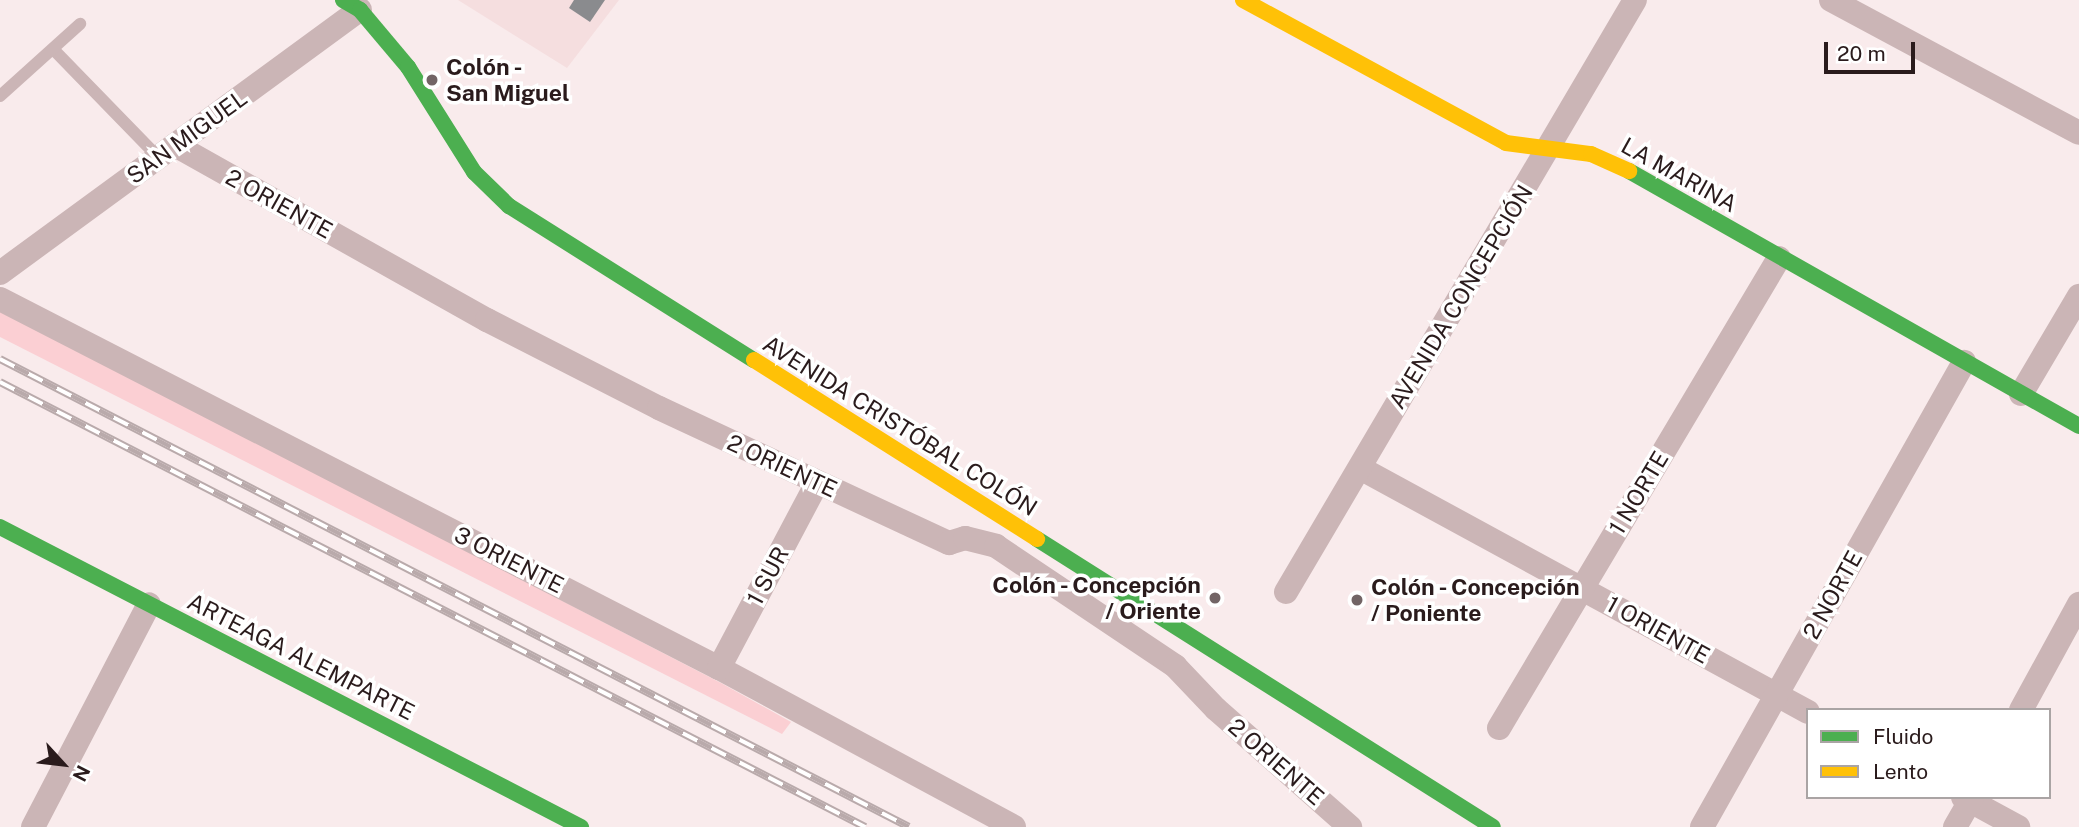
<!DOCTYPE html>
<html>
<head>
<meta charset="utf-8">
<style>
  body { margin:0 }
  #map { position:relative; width:2079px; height:827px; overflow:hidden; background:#f9ebec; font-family:"Public Sans",sans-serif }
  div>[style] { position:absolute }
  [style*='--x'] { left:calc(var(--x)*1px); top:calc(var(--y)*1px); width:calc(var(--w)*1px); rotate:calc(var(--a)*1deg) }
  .built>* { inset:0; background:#f5dedf }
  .green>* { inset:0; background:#fbcfd3 }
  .building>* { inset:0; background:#8a8b8e }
  .lane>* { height:12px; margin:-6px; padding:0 6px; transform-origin:6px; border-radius:6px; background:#cbb5b6 }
  .street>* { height:24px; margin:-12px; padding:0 12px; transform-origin:12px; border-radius:12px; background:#cbb5b6 }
  .fast>* { height:16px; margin:-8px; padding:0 8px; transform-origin:8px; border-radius:8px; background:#4caf50 }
  .slow>* { height:16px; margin:-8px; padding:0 8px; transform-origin:8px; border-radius:8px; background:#ffc107 }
  .rail>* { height:8px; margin-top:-4px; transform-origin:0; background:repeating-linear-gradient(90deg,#fff 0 16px,#b9aaab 0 32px); box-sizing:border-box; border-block:2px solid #b9aaab }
  .dots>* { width:19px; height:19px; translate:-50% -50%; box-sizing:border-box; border:4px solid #fff; border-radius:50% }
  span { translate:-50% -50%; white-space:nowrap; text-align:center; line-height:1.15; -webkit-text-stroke:7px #fff; paint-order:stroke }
  .poi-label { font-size:23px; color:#2a1b1c; font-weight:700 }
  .left { translate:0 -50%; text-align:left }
  .right { translate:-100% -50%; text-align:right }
  .street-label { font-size:23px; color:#2a1b1c }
  .legend { position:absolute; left:1806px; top:708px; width:245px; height:91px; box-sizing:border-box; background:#fff; border:2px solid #aaa4a4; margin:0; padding:9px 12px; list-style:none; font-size:21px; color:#2a1b1c }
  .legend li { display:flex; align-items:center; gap:14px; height:35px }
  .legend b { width:35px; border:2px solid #aaa4a4 }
  .north { position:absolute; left:28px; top:729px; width:70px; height:70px; -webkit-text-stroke:5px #fff; paint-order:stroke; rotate:117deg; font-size:19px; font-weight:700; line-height:28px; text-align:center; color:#2a1b1c }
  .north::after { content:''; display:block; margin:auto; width:24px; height:32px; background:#2a1b1c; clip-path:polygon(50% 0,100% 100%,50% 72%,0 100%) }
  .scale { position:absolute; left:1824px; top:42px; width:91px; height:32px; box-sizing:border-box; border:4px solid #2a1b1c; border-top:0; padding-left:9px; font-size:21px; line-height:24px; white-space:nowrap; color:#2a1b1c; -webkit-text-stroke:5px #fff; paint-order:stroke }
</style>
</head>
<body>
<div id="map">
  <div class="built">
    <i style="clip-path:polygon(458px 0,619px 0,567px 68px)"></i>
  </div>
  <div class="green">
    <i style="clip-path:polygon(0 310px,721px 683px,791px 722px,782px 734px,0 337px)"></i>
  </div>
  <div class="building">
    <i style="clip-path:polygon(574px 0,605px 0,590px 22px,569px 8px)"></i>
  </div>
  <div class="lane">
    <i style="--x:53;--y:49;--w:151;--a:45.8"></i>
    <i style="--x:0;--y:96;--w:108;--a:-42"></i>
  </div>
  <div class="street">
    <i style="--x:1831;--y:0;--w:281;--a:28.2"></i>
    <i style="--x:175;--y:145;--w:358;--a:29.3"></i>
    <i style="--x:487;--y:320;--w:193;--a:27.1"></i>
    <i style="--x:659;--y:408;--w:320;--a:25"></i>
    <i style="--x:949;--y:543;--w:17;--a:-17"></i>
    <i style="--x:965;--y:538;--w:32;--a:14"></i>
    <i style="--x:996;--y:546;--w:216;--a:33.8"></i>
    <i style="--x:1175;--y:666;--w:59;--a:46.4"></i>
    <i style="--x:1216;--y:709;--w:179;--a:41.4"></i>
    <i style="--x:0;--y:273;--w:446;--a:-36.2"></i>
    <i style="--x:0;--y:299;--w:808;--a:27.17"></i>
    <i style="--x:719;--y:668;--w:335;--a:28.3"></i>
    <i style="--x:2021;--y:394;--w:114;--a:-59.4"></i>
    <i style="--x:1360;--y:468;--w:510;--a:28.57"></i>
    <i style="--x:1286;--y:592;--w:687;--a:-59.48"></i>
    <i style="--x:719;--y:668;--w:209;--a:-62.1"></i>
    <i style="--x:2021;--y:710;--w:121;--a:-61.3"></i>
    <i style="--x:1499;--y:728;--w:547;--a:-59.22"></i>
    <i style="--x:1963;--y:797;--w:63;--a:28.6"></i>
    <i style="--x:33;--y:827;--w:251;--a:-62.5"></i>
    <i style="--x:1702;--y:827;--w:534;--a:-60.6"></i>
    <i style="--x:1955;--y:827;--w:34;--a:-60"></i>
  </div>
  <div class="fast">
    <i style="--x:343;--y:0;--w:20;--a:30"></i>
    <i style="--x:360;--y:10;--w:75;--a:49.9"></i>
    <i style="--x:408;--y:67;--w:124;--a:57.8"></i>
    <i style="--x:474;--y:172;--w:49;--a:44.2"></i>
    <i style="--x:509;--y:206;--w:289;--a:32.2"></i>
    <i style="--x:1629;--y:171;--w:517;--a:29.54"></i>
    <i style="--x:0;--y:527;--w:654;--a:27.31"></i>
    <i style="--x:1037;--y:539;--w:539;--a:32.28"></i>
  </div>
  <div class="slow">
    <i style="--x:1243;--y:0;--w:299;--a:28.5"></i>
    <i style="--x:1506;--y:143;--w:86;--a:7.4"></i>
    <i style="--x:1591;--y:154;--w:42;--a:24.1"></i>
    <i style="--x:754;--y:360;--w:335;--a:32.3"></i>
  </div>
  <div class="rail">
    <i style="--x:0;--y:359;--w:1022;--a:27.24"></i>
    <i style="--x:0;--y:382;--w:973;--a:27.22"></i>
  </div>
  <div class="dots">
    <i style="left:432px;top:80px;background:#726465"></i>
    <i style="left:1215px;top:598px;background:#726465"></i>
    <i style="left:1357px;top:600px;background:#726465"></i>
  </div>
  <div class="poi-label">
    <span class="left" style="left:446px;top:80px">Colón -<br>San Miguel</span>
    <span class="right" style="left:1201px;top:598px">Colón - Concepción<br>/ Oriente</span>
    <span class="left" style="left:1371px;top:600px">Colón - Concepción<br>/ Poniente</span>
  </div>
  <div class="street-label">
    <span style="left:187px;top:137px;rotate:-36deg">SAN MIGUEL</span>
    <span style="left:1679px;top:175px;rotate:29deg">LA MARINA</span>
    <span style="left:279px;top:204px;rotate:29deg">2 ORIENTE</span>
    <span style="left:1461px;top:297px;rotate:-59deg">AVENIDA CONCEPCIÓN</span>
    <span style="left:900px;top:426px;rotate:32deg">AVENIDA CRISTÓBAL COLÓN</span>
    <span style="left:782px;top:466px;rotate:25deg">2 ORIENTE</span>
    <span style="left:1639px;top:493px;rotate:-59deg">1 NORTE</span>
    <span style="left:509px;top:560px;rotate:27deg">3 ORIENTE</span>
    <span style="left:768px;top:576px;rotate:-62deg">1 SUR</span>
    <span style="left:1833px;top:595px;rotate:-61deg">2 NORTE</span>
    <span style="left:1658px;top:630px;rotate:29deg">1 ORIENTE</span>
    <span style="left:301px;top:657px;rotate:27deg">ARTEAGA ALEMPARTE</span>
    <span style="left:1276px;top:762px;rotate:41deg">2 ORIENTE</span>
  </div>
  <ul class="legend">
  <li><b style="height:9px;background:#4caf50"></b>Fluido</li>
  <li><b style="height:9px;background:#ffc107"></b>Lento</li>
  </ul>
  <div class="north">N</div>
  <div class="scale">20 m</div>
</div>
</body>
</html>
